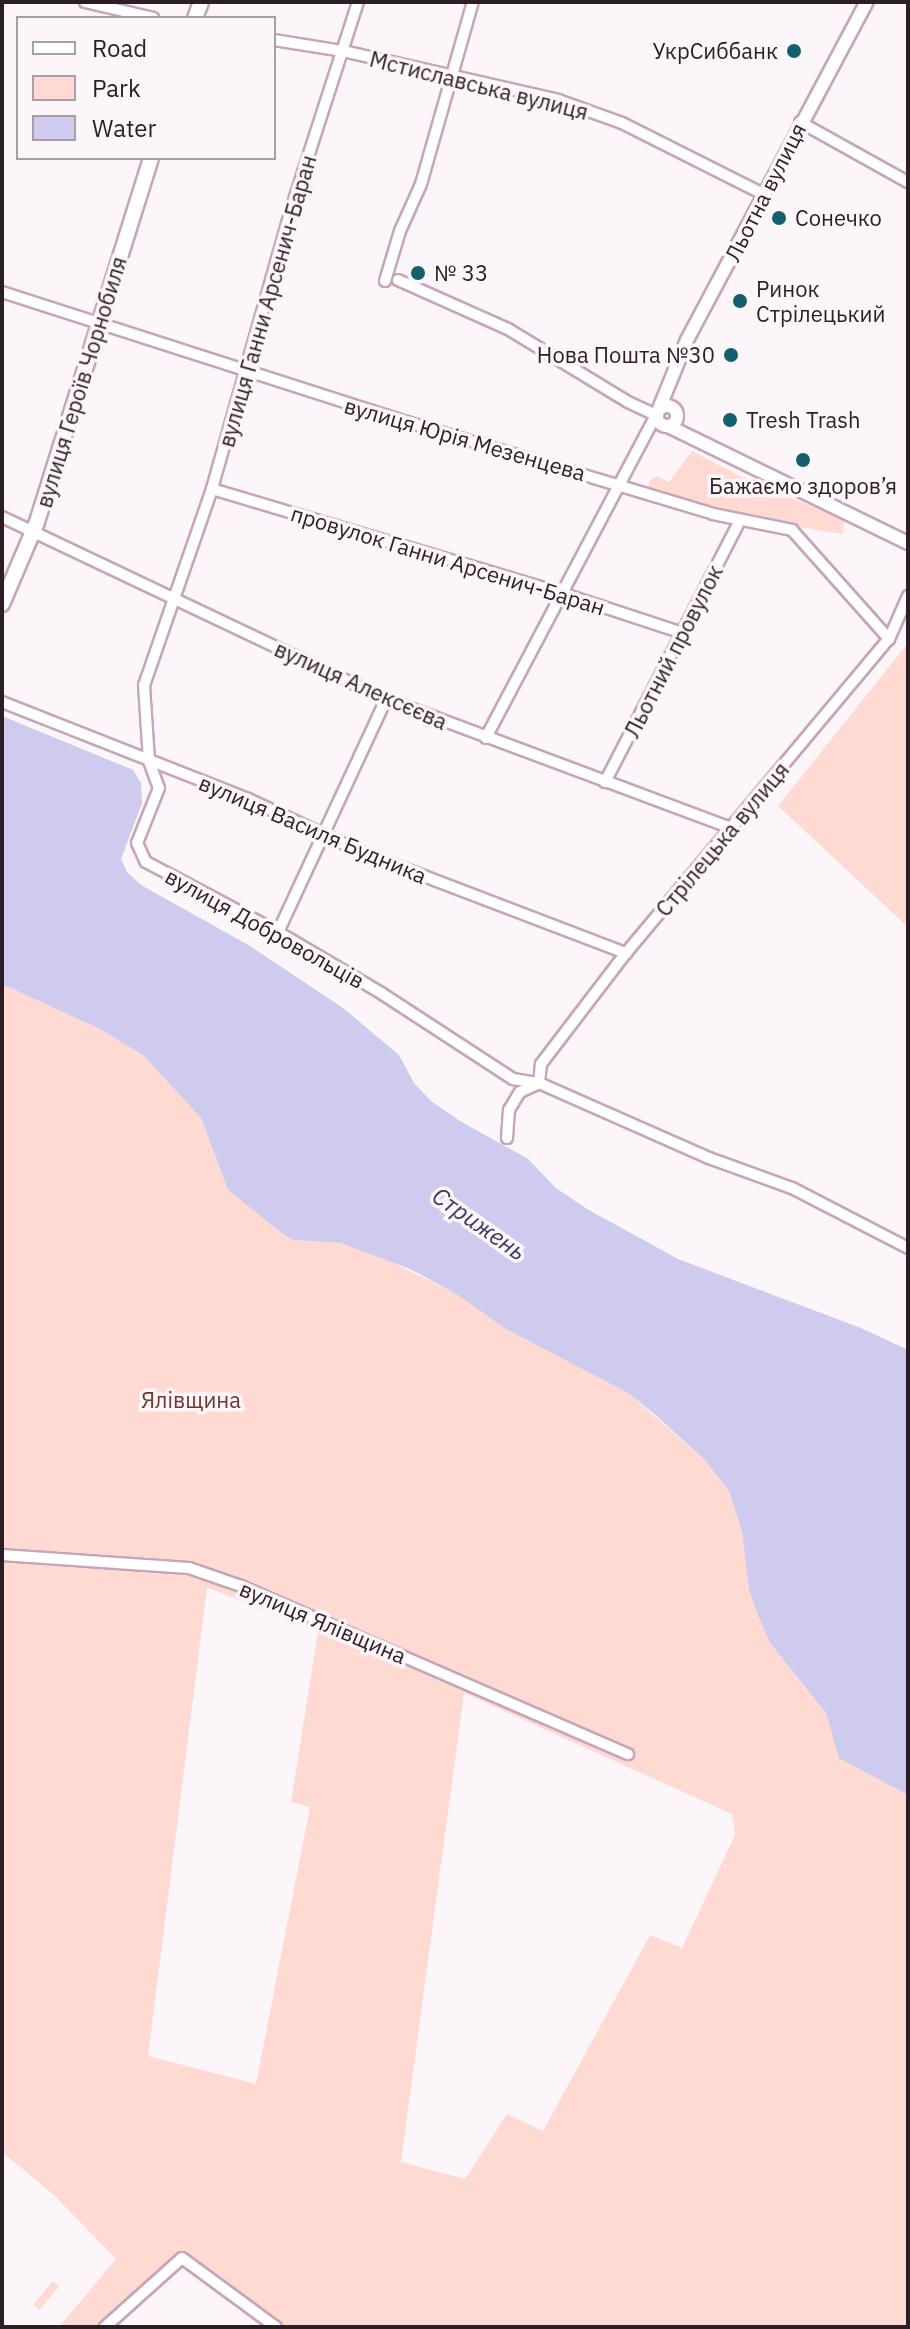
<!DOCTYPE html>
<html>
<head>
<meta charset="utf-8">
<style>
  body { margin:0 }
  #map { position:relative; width:910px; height:2329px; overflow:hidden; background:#fcf5f9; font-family:"IBM Plex Sans",sans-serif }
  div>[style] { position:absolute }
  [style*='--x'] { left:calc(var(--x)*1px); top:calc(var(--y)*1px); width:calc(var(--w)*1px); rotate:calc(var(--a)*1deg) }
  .green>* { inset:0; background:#fedad2; transform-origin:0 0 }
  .water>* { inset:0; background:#cecbef }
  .roads { filter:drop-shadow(2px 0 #c6a5b9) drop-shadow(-2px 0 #c6a5b9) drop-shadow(0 2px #c6a5b9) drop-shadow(0 -2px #c6a5b9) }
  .minor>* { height:10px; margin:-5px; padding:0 5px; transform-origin:5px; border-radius:5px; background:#fff }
  .tertiary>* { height:12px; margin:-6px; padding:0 6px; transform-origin:6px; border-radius:6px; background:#fff }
  .tertiary>.ring { margin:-6px; padding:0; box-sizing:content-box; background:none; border:12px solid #fff; border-radius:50% }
  .secondary>* { height:14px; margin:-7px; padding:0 7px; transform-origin:7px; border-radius:7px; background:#fff }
  .dots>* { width:22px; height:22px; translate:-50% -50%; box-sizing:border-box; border:4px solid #fcf5f9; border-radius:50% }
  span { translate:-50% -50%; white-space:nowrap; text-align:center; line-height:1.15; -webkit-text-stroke:7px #fcf5f9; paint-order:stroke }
  .poi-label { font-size:22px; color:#2b1e26 }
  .right { translate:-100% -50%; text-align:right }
  .left { translate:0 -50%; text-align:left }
  .street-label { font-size:22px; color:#2b1e26 }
  .park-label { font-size:22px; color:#6f382d }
  .water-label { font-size:24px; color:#3f3767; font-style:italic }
  .frame { position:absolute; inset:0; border:4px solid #2b1e26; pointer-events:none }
  .legend { position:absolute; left:16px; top:16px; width:260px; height:144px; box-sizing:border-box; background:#fcf5f9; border:2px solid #a89fa5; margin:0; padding:10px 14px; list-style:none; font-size:24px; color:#2b1e26 }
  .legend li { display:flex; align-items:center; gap:16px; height:40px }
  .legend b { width:40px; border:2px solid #a89fa5 }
</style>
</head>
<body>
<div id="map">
  <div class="green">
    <i style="clip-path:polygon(692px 451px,738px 475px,844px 520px,843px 534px,738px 517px,648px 487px,650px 480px,657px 476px,669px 482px)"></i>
    <i style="clip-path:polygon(908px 643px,908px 927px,778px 806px)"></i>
    <i style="clip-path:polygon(evenodd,2px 984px,102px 1030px,144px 1056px,201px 1118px,228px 1190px,284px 1235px,294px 1240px,341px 1243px,371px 1252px,453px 1292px,506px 1329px,628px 1393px,704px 1459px,729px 1491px,742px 1532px,749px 1589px,770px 1643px,826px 1713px,840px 1758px,908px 1795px,908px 2327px,279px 2327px,175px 2256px,98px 2327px,59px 2327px,116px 2259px,54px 2195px,2px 2152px,2px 984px,207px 1587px,318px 1632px,291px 1802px,310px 1807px,256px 2084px,148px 2056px,207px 1587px,2px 984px,464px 1693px,732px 1814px,735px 1835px,682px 1948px,650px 1935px,543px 2131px,507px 2114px,465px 2179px,401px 2162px,464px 1693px)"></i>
    <i style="left:53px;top:2281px;width:8px;height:31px;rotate:40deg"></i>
  </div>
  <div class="water">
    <i style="clip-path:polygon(2px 716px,133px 770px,141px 783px,142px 803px,121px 859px,127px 872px,141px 885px,250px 946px,343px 1008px,399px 1055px,414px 1083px,431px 1101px,460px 1121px,528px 1159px,556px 1188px,587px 1209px,678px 1259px,861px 1328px,908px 1350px,908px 1795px,839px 1758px,826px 1713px,770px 1643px,758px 1615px,749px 1589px,742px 1532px,729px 1491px,704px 1459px,652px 1412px,628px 1393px,506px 1329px,453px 1292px,410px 1269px,341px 1243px,294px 1240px,284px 1235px,228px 1190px,201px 1118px,144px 1056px,102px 1030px,2px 984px)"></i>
  </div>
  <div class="roads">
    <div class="minor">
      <i style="--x:85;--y:2;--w:70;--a:13.2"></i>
      <i style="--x:358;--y:2;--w:214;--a:107.9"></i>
      <i style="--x:292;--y:206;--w:294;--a:105.8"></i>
      <i style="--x:212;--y:489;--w:207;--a:109.1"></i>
      <i style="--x:144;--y:685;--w:76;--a:86.2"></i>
      <i style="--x:149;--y:761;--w:29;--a:70"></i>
      <i style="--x:159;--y:788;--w:59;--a:111.8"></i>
      <i style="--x:137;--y:843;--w:21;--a:65"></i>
      <i style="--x:146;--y:862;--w:149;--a:27.9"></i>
      <i style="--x:278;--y:932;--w:120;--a:30.6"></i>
      <i style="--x:381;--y:993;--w:158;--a:33.1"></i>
      <i style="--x:513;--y:1079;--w:26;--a:9"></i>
      <i style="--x:539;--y:1083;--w:186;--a:23.8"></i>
      <i style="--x:709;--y:1158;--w:88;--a:19.9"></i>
      <i style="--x:792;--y:1188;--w:131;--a:27.3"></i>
      <i style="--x:274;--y:40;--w:70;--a:9.1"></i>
      <i style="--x:343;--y:51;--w:221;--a:12.8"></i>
      <i style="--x:558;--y:100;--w:68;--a:19.8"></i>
      <i style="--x:622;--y:123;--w:158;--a:26.7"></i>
      <i style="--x:800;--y:122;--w:124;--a:29.1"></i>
      <i style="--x:398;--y:280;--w:120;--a:24"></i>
      <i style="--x:508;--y:329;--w:140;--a:31.3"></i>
      <i style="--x:628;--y:402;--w:31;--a:25"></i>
      <i style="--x:656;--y:415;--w:365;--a:117.8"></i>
      <i style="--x:385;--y:281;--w:52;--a:-73.3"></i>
      <i style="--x:400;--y:231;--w:51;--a:-65.9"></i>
      <i style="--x:421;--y:184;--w:189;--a:-74.1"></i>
      <i style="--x:2;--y:292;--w:415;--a:17.8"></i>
      <i style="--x:397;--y:419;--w:330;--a:16.7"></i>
      <i style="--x:713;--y:514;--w:81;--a:11.4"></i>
      <i style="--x:792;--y:530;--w:146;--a:48.3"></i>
      <i style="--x:212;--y:489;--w:358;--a:16.6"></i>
      <i style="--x:555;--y:591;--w:135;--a:18.2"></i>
      <i style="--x:2;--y:517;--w:425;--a:25.4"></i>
      <i style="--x:386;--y:699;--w:368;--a:20.5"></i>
      <i style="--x:2;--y:702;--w:264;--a:21.5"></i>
      <i style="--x:248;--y:799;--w:125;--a:25.1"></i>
      <i style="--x:361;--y:852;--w:284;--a:20.9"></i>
      <i style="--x:605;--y:782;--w:295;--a:-62.7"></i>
      <i style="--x:278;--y:932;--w:257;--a:-65.1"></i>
      <i style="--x:507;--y:1138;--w:28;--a:-86"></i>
      <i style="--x:509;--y:1110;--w:21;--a:-59"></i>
      <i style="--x:520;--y:1092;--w:21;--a:-25"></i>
      <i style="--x:539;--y:1083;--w:19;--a:-84"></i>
      <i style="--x:541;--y:1064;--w:140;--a:-52.6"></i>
      <i style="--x:626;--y:953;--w:410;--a:-50.1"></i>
      <i style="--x:889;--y:639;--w:47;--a:-66.2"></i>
      <i style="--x:2;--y:1555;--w:187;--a:4"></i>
      <i style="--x:189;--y:1568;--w:55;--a:19.1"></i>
      <i style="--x:241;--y:1586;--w:422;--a:23.5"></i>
      <i style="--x:105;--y:2327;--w:103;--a:-41.9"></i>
      <i style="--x:182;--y:2258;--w:117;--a:36.3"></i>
    </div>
    <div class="tertiary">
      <i class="ring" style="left:657px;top:406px;width:8px;height:8px"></i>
      <i style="--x:659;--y:409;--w:74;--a:-67.9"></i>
      <i style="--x:687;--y:340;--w:383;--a:-62"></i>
      <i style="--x:668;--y:426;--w:267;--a:26"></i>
    </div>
    <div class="secondary">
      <i style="--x:195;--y:18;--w:17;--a:-69"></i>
      <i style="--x:2;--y:604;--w:89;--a:-66.9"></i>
      <i style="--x:37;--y:522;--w:381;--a:-72.6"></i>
    </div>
  </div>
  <div class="dots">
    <i style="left:794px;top:51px;background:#15606e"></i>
    <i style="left:779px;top:218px;background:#15606e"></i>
    <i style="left:418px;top:273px;background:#15606e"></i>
    <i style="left:740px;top:301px;background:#15606e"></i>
    <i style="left:731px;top:355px;background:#15606e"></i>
    <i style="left:730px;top:420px;background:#15606e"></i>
    <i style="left:803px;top:460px;background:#15606e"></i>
  </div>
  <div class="poi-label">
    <span class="right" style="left:778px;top:51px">УкрСиббанк</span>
    <span class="left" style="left:795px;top:218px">Сонечко</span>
    <span class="left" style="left:434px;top:273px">№ 33</span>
    <span class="left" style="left:756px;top:301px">Ринок<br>Стрілецький</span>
    <span class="right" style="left:715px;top:355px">Нова Пошта №30</span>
    <span class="left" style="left:746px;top:420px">Tresh Trash</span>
    <span style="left:803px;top:486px">Бажаємо здоров’я</span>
  </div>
  <div class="street-label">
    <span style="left:479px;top:85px;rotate:14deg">Мстиславська вулиця</span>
    <span style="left:765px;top:192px;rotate:-63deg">Льотна вулиця</span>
    <span style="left:267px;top:301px;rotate:-74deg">вулиця Ганни Арсенич-Баран</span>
    <span style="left:81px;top:382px;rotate:-73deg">вулиця Героїв Чорнобиля</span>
    <span style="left:465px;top:439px;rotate:16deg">вулиця Юрія Мезенцева</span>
    <span style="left:448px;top:560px;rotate:17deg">провулок Ганни Арсенич-Баран</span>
    <span style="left:673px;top:651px;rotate:-63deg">Льотний провулок</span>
    <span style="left:361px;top:685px;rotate:24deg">вулиця Алексєєва</span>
    <span style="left:313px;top:829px;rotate:23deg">вулиця Василя Будника</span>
    <span style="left:722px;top:839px;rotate:-50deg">Стрілецька вулиця</span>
    <span style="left:265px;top:928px;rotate:29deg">вулиця Добровольців</span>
    <span style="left:323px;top:1622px;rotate:23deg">вулиця Ялівщина</span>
  </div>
  <div class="park-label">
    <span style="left:191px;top:1400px">Ялівщина</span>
  </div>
  <div class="water-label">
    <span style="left:479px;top:1224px;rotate:35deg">Стрижень</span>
  </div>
  <div class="frame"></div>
  <ul class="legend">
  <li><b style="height:10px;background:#fff"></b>Road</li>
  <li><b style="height:22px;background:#fedad2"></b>Park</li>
  <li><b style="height:22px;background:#cecbef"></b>Water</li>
  </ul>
</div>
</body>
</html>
